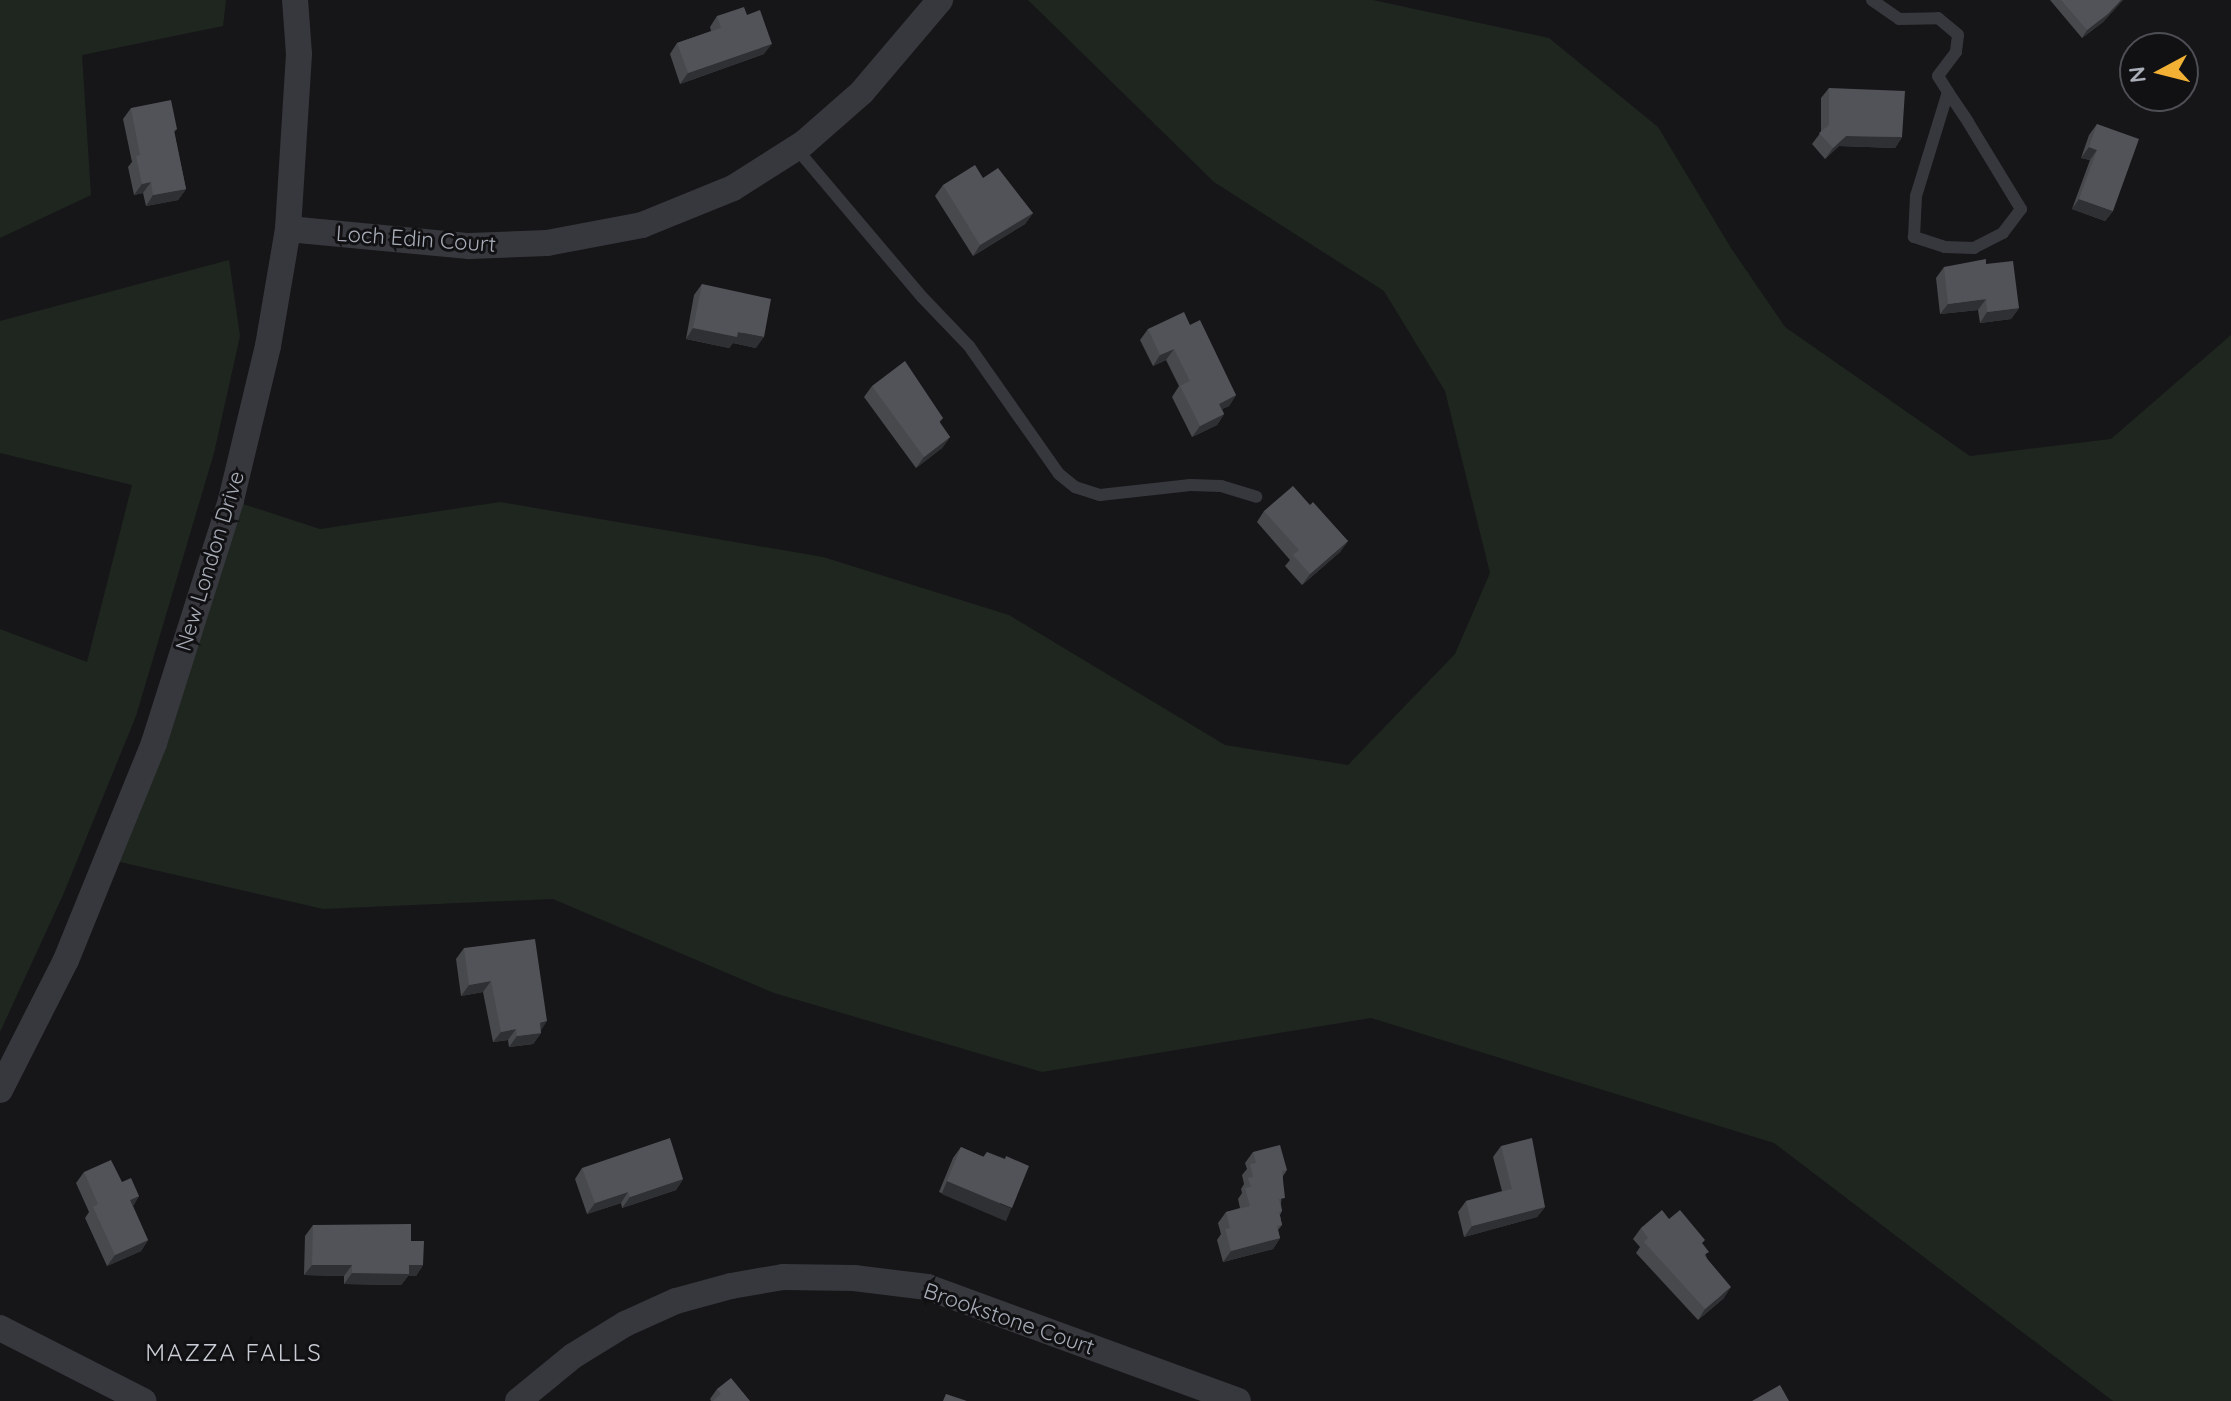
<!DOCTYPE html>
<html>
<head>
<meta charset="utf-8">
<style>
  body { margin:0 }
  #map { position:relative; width:2231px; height:1401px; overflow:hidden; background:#161618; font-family:Quicksand,sans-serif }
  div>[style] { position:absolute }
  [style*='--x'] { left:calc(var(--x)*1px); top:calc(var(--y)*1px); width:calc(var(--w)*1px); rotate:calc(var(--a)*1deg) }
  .green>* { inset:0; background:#1e261f }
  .service>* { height:12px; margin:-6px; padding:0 6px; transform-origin:6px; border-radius:6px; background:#37383d }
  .minor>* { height:26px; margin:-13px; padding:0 13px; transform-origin:13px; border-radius:13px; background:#37383d }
  .wall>* { inset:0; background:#47494d }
  .shaded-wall>* { inset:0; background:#2f3033; transform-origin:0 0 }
  .building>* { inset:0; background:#525359 }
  span { translate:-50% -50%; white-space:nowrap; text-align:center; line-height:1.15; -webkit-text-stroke:6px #111113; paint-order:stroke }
  .street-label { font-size:22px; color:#a8adb8 }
  .neighbourhood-label { font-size:24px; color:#c9ccd4; letter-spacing:2px }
  .north { position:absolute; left:2119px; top:32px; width:80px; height:80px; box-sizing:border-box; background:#111113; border:2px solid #4d4f55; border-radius:50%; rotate:263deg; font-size:22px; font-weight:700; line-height:32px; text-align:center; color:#a8adb8 }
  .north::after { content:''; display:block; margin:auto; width:28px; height:36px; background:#f2b134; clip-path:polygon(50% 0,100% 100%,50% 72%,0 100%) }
</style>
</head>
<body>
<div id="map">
  <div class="green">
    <i style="clip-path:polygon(0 0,226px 0,223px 26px,82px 55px,91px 195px,0 238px)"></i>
    <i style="clip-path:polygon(1028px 0,1373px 0,1549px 38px,1658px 127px,1731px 248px,1785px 327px,1970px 456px,2111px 439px,2231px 335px,2231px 1401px,2113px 1401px,1774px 1143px,1371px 1018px,1042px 1072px,774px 993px,553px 899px,323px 909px,107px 859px,231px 500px,320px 529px,500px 502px,823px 557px,1009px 615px,1225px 745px,1348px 765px,1455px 654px,1490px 573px,1445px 391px,1384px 291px,1214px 182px)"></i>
    <i style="clip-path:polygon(229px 260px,240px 336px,214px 453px,136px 716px,63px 895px,0 1032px,0 629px,87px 662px,132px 485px,0 453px,0 321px)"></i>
  </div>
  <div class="service">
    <i style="--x:1872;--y:0;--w:33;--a:35"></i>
    <i style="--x:1899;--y:19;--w:39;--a:-1"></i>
    <i style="--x:1938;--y:18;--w:26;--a:40"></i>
    <i style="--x:1958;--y:35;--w:17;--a:97"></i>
    <i style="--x:1956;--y:52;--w:30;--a:127"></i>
    <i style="--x:1938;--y:76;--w:19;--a:58"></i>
    <i style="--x:1948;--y:92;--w:36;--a:56"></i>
    <i style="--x:1968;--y:122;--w:102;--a:58.7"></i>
    <i style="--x:2021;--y:209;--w:30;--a:127"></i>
    <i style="--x:2003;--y:233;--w:33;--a:153"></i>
    <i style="--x:1974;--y:248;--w:29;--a:-178"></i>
    <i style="--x:1945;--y:247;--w:33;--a:-162"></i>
    <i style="--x:1914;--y:237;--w:41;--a:-87.2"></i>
    <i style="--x:1916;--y:196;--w:109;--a:-72.9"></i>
    <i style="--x:796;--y:148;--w:195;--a:49.8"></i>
    <i style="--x:922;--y:297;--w:68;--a:46.2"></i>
    <i style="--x:969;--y:346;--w:156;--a:54.9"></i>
    <i style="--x:1059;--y:474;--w:21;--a:39"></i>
    <i style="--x:1075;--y:487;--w:26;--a:18"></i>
    <i style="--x:1100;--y:495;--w:91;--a:-6.3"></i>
    <i style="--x:1190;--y:485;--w:31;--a:2"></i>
    <i style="--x:1221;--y:486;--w:37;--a:17"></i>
  </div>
  <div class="minor">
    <i style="--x:288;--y:229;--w:182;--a:5.4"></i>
    <i style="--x:469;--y:246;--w:78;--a:-2.2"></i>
    <i style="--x:547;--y:243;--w:97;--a:-10.7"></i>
    <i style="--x:642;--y:225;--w:98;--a:-22.1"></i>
    <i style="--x:733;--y:188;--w:84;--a:-32.4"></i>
    <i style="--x:804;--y:143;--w:77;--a:-41.3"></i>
    <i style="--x:862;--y:92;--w:121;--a:-49.7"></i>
    <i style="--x:0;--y:1090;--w:146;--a:-63.1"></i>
    <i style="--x:66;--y:960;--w:234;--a:-67.9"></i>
    <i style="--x:154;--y:743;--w:255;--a:-72.4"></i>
    <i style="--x:231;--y:500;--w:158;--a:-76.5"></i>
    <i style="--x:268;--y:346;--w:119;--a:-80.3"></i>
    <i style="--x:288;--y:229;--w:175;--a:-86.4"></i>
    <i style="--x:299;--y:54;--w:54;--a:-94.2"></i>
    <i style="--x:0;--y:1328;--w:161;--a:27"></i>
    <i style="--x:518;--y:1401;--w:71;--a:-39.3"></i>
    <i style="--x:573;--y:1356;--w:61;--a:-31.6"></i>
    <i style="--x:625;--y:1324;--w:56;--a:-24.3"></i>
    <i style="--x:676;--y:1301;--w:57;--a:-15.3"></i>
    <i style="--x:731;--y:1286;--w:53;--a:-9.8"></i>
    <i style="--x:783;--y:1277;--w:71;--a:0.8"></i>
    <i style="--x:854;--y:1278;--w:74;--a:7"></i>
    <i style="--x:927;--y:1287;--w:331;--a:20.1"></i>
  </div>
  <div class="wall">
    <i style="clip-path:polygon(2050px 0,2123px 0,2103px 22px,2082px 38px)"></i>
    <i style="clip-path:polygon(747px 15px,764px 54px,680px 84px,670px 54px,677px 43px,711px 31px,710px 27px,717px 16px)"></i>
    <i style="clip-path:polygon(1829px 88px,1902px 137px,1895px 148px,1839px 146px,1825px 159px,1812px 144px,1821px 132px,1821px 98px)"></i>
    <i style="clip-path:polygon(131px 108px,177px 129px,174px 132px,186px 189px,178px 200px,146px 206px,143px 193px,134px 195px,128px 167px,132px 162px,123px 119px)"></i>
    <i style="clip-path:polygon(2097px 124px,2113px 211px,2105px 221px,2072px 209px,2090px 160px,2081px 158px,2089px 135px)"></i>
    <i style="clip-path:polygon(983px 178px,1033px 213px,1025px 224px,973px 256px,935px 196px,943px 185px)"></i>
    <i style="clip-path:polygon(1986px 264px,2019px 308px,2011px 319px,1980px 323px,1978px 310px,1940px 314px,1936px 278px,1944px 267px)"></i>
    <i style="clip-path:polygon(702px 284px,756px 348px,733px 343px,729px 348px,686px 339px,694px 295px)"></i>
    <i style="clip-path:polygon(1190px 325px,1236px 395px,1229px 406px,1222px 409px,1224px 414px,1217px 425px,1192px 437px,1172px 397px,1179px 386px,1166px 360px,1153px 366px,1140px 340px,1148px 329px)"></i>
    <i style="clip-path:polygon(872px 386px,943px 418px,939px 423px,950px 437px,942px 448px,916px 468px,864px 397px)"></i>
    <i style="clip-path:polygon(1310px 505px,1348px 541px,1340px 552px,1302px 585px,1285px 566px,1290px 560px,1257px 522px,1264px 511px)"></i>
    <i style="clip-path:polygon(464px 948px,541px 1031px,541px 1033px,533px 1044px,509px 1047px,508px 1040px,493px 1042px,483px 992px,461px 996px,456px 959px)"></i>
    <i style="clip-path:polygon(1501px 1146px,1545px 1207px,1537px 1217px,1464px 1237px,1458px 1212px,1466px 1201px,1502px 1191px,1493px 1157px)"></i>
    <i style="clip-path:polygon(961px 1147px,983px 1157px,987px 1152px,1004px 1219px,939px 1192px,953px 1158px)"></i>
    <i style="clip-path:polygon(1253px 1152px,1287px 1170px,1283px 1176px,1281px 1204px,1282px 1211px,1280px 1215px,1282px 1225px,1278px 1230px,1280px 1238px,1273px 1249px,1223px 1262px,1217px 1240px,1221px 1234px,1218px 1223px,1226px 1212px,1240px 1208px,1238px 1199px,1242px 1193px,1241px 1189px,1244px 1184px,1242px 1175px,1247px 1169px,1245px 1163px)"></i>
    <i style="clip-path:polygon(582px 1168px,683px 1179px,676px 1190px,622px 1208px,621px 1203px,587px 1214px,575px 1179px)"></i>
    <i style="clip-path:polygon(84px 1172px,122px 1182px,139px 1196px,133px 1206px,148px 1240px,141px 1251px,107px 1266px,85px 1218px,89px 1212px,76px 1183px)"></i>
    <i style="clip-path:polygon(1669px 1219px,1702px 1244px,1706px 1256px,1724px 1298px,1698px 1320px,1636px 1253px,1640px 1247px,1633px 1239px,1641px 1228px)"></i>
    <i style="clip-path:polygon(313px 1225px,411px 1241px,423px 1265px,416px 1276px,408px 1276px,401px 1285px,344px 1284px,344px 1276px,304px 1275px,305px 1236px)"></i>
    <i style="clip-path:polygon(717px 1389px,750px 1401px,711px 1401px,710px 1399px)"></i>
  </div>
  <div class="shaded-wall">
    <i style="clip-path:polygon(2121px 0,2123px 0,2103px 22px,2082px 38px,2087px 30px)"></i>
    <i style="clip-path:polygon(772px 44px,764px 54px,680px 84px,688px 73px)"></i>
    <i style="clip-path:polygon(1846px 136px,1902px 137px,1895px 148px,1839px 146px,1825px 159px,1833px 148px)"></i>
    <i style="clip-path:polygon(2089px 147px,2097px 150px,2090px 160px,2081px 158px)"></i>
    <i style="clip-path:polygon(151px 182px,143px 193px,134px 195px,142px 184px)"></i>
    <i style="clip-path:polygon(186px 189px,178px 200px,146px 206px,153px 195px)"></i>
    <i style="clip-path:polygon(2079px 199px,2113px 211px,2105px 221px,2072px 209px)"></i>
    <i style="clip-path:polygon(1033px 213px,1025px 224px,973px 256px,980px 245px)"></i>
    <i style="clip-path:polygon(1986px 299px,1978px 310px,1940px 314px,1948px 304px)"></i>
    <i style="clip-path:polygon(2019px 308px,2011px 319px,1980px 323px,1987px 312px)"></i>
    <i style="clip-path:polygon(693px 328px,738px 332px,764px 337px,756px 348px,733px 343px,729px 348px,686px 339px)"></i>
    <i style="clip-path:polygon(1174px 349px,1166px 360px,1153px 366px,1160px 355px)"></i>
    <i style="clip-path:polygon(1236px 395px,1229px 406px,1211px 414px,1219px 404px)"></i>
    <i style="clip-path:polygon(1224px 414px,1217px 425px,1192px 437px,1200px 426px)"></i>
    <i style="clip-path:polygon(950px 437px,942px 448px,916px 468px,924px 457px)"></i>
    <i style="clip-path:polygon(1348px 541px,1340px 552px,1302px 585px,1310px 574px)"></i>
    <i style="clip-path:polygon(491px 981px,483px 992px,461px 996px,469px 985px)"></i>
    <i style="clip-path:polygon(547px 1021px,540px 1032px,540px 1023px)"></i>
    <i style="clip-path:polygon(516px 1029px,508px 1040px,493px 1042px,501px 1032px)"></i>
    <i style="clip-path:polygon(541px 1033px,533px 1044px,509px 1047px,517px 1036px)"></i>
    <i style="clip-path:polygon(683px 1179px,676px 1190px,622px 1208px,630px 1197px)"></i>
    <i style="left:947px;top:1181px;width:70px;height:14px;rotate:23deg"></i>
    <i style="clip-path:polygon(628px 1192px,621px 1203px,587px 1214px,595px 1203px)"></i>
    <i style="clip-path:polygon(139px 1196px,132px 1207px,130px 1200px)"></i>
    <i style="clip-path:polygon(1545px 1207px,1537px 1217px,1464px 1237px,1472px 1226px)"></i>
    <i style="clip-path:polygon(1280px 1238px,1273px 1249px,1223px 1262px,1231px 1251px)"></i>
    <i style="clip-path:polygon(148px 1240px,141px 1251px,107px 1266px,115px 1255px)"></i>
    <i style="clip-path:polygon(312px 1265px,352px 1265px,344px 1276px,304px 1275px)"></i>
    <i style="clip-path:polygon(409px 1265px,423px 1265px,416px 1276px,408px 1276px,401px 1285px,344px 1284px,352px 1273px)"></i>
    <i style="clip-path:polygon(1731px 1287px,1724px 1298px,1698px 1320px,1705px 1309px)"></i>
  </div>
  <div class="building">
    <i style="clip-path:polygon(2061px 0,2121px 0,2108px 14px,2087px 30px)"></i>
    <i style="clip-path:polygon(744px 7px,747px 15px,760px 10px,772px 44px,688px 73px,677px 43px,721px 28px,717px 16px)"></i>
    <i style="clip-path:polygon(1829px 88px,1905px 91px,1902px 137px,1846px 136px,1833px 148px,1819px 133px,1829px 125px)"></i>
    <i style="clip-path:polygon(171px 100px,177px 129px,174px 130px,186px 189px,153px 195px,151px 182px,142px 184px,136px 156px,140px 155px,131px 108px)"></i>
    <i style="clip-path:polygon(2097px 124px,2139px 139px,2113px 211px,2079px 199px,2097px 150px,2089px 147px)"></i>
    <i style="clip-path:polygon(975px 165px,983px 178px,998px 168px,1033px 213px,980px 245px,943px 185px)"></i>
    <i style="clip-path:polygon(1986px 259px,1986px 264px,2013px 261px,2019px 308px,1987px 312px,1986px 299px,1948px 304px,1944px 267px)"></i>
    <i style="clip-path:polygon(702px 284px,771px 299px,764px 337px,738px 332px,737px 337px,693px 328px)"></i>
    <i style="clip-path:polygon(1184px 312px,1190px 325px,1200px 320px,1236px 395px,1219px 404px,1224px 414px,1200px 426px,1180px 386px,1190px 381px,1174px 349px,1160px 355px,1148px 329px)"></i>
    <i style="clip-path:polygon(905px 361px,943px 418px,939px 421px,950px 437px,924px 457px,872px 386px)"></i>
    <i style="clip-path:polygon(1293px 486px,1310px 505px,1313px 502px,1348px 541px,1310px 574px,1293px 555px,1299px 550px,1264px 511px)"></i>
    <i style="clip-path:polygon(535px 939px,547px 1021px,540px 1023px,541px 1033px,517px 1036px,516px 1029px,501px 1032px,491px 981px,469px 985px,464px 948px)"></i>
    <i style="clip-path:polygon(670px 1138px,683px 1179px,630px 1197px,628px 1192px,595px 1203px,582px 1168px)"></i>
    <i style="clip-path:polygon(1532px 1138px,1545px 1207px,1472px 1226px,1466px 1201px,1512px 1189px,1501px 1146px)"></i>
    <i style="clip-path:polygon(1280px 1145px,1287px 1170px,1282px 1171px,1285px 1198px,1279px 1199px,1282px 1211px,1279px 1212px,1282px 1225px,1277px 1226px,1280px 1238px,1231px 1251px,1225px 1229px,1230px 1228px,1226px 1212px,1250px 1206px,1245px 1188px,1251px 1187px,1248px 1178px,1253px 1177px,1250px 1164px,1256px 1163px,1253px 1152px)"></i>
    <i style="clip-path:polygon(961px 1147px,984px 1157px,987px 1152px,1005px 1159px,1006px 1156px,1029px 1166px,1012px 1208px,947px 1181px)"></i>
    <i style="clip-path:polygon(111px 1160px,122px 1182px,131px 1178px,139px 1196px,130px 1200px,148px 1240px,115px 1255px,93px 1207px,98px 1204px,84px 1172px)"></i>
    <i style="clip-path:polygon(1662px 1210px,1669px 1219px,1680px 1210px,1705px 1240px,1702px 1243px,1709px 1252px,1704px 1255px,1731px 1287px,1705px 1309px,1644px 1242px,1648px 1238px,1641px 1228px)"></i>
    <i style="clip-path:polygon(411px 1224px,411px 1241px,424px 1241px,423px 1265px,409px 1265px,409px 1274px,352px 1273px,352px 1265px,312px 1265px,313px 1225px)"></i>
    <i style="clip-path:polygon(731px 1378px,750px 1401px,713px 1401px,721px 1394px,717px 1389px)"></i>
    <i style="clip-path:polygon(1780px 1385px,1789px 1401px,1752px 1401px)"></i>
    <i style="clip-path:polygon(946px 1394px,967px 1401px,943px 1401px)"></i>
  </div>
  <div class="street-label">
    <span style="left:416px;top:239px;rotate:4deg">Loch Edin Court</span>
    <span style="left:210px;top:561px;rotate:-73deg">New London Drive</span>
    <span style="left:1009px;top:1319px;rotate:19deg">Brookstone Court</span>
  </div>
  <div class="neighbourhood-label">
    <span style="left:234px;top:1353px">MAZZA FALLS</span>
  </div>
  <div class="north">N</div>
</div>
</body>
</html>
